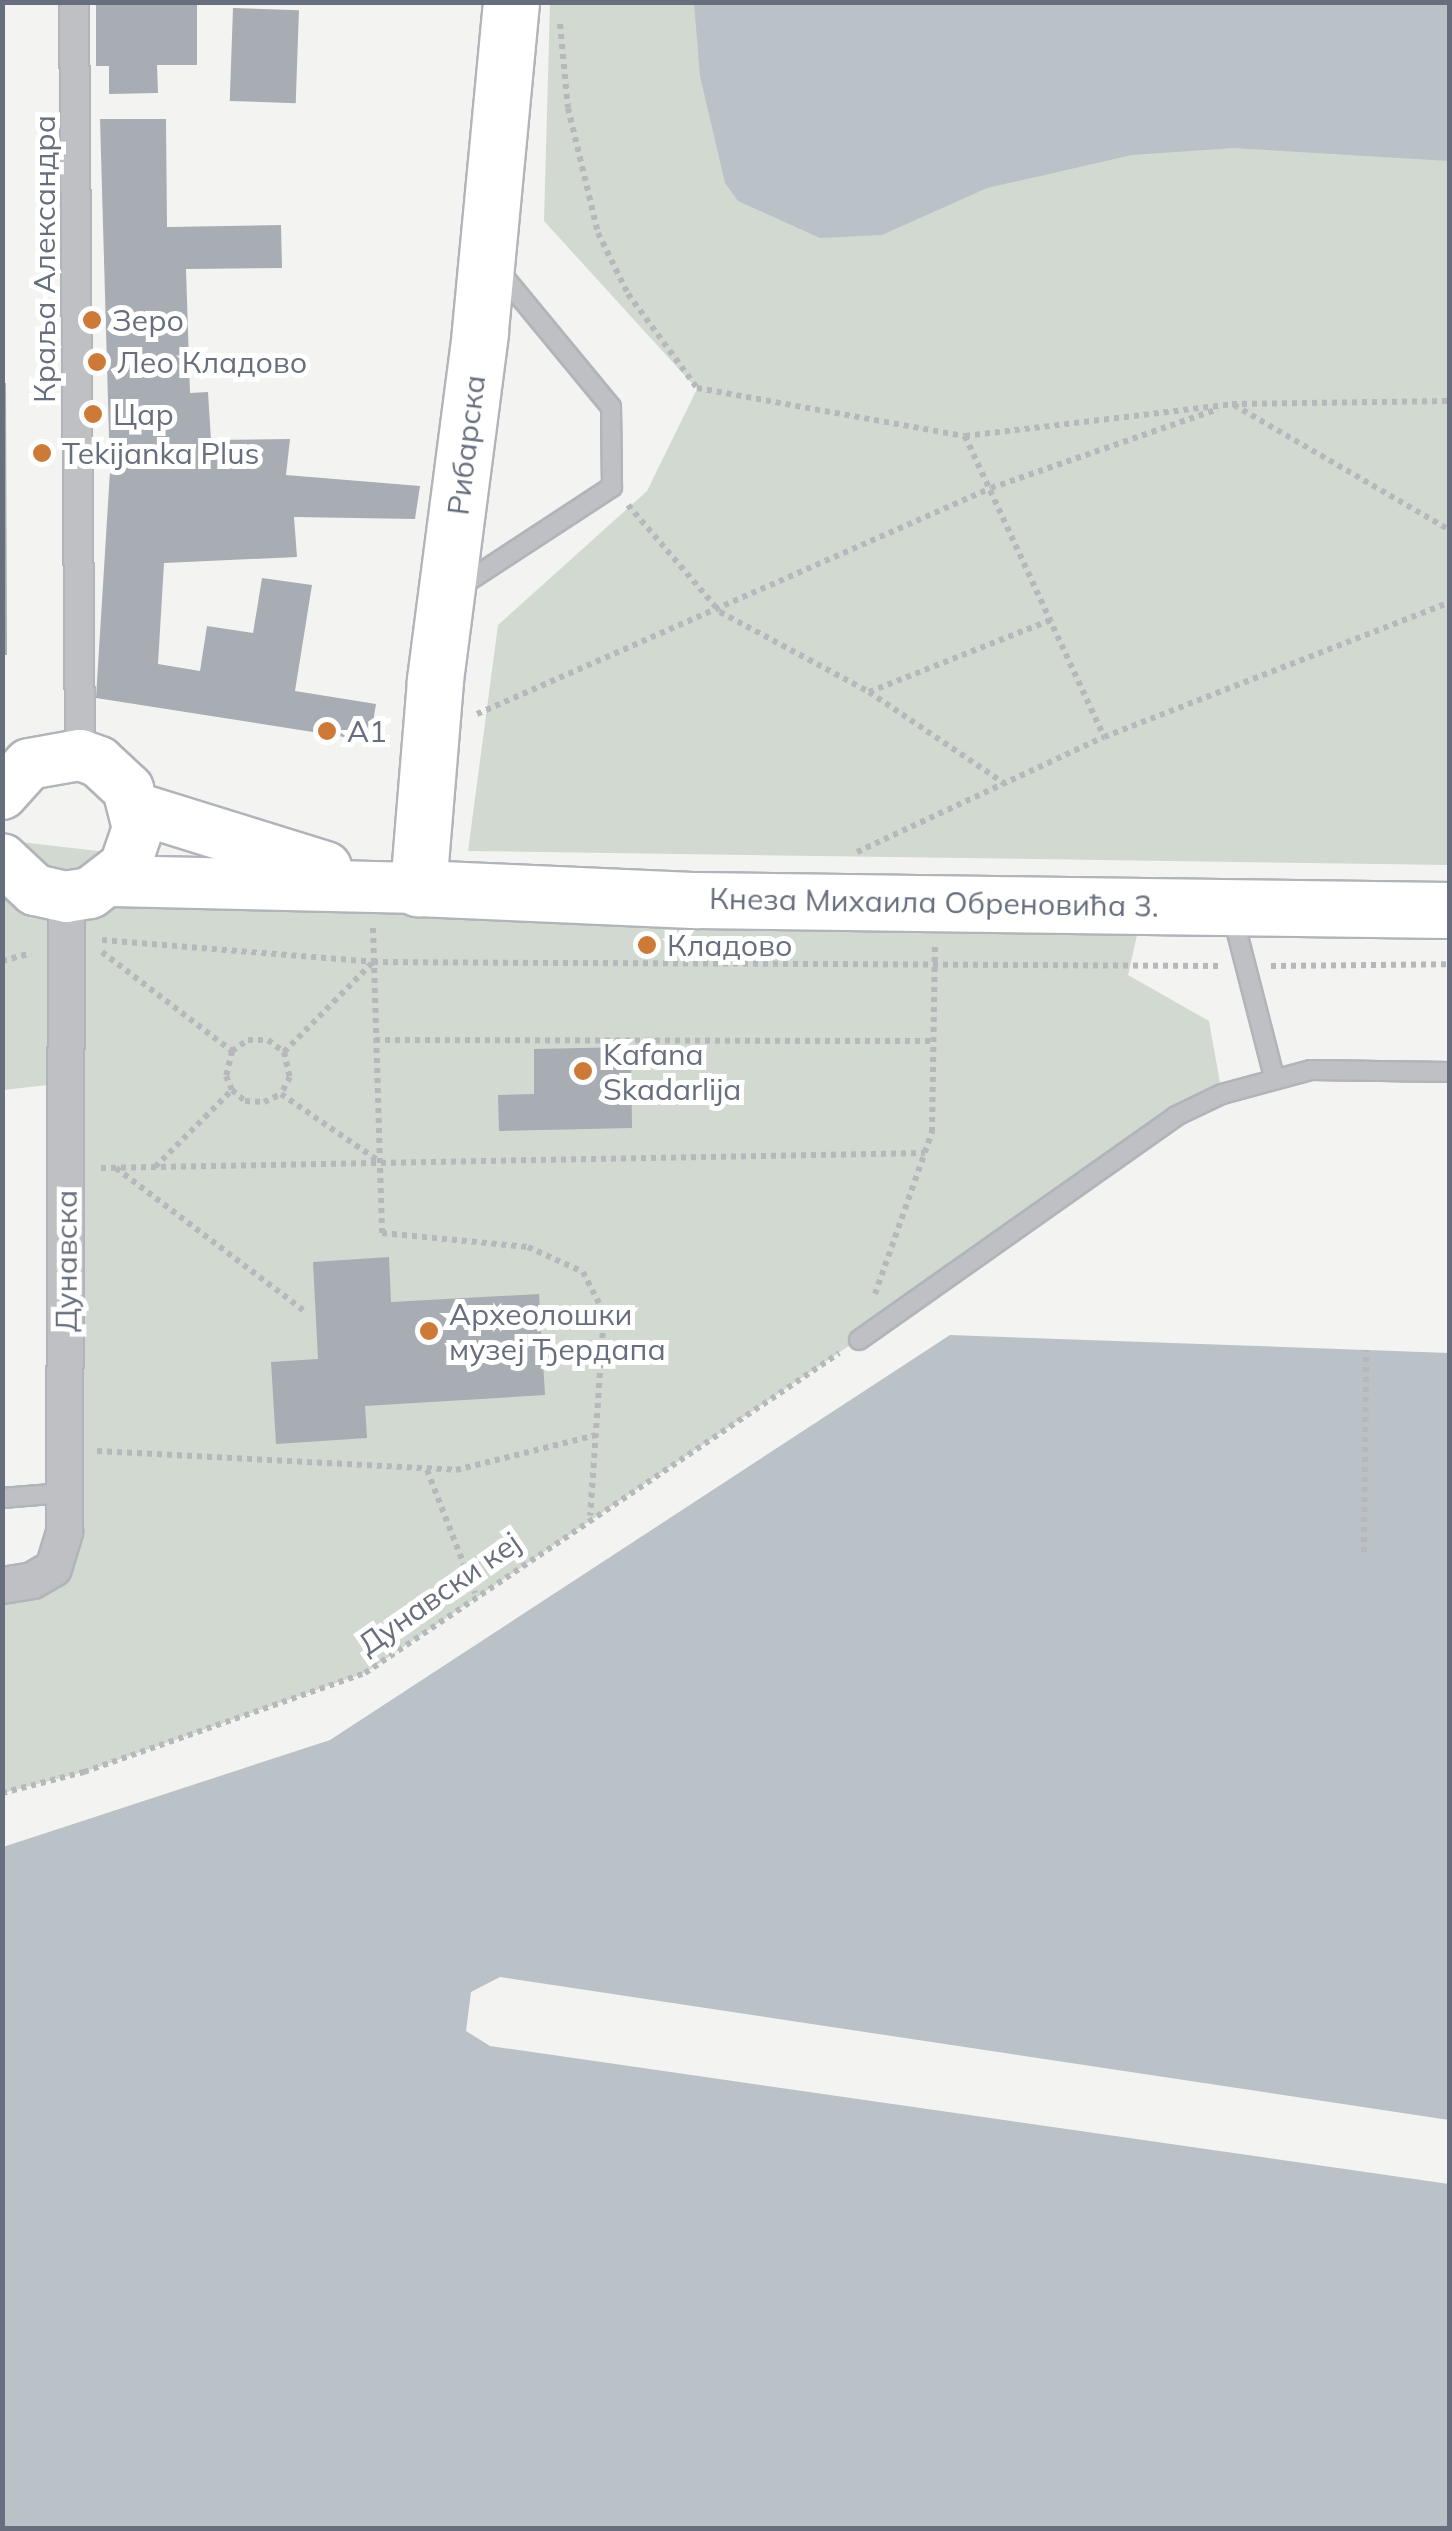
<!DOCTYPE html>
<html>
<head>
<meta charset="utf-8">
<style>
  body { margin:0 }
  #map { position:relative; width:1452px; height:2531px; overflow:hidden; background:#f3f4f1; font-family:Mulish,sans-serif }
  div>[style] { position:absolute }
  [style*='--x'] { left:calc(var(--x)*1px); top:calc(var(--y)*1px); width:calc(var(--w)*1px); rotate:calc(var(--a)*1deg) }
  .green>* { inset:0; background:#d2d9d1 }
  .water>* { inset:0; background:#bac1c7 }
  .building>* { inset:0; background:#a8acb3; transform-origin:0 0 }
  .path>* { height:6px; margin-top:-3px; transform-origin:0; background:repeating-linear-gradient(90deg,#b6b8bb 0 5px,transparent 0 10px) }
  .roads { filter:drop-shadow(2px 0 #b1b4b9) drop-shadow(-2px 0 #b1b4b9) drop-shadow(0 2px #b1b4b9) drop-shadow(0 -2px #b1b4b9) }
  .service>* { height:18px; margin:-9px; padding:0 9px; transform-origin:9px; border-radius:9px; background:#bec0c4 }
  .pedestrian>* { height:28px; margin:-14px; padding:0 14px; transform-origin:14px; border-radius:14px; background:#bec0c4 }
  .minor>* { height:35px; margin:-17.5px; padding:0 17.5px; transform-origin:17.5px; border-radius:17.5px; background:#bec0c4 }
  .secondary>* { height:50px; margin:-25px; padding:0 25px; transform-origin:25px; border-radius:25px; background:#fff }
  .primary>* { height:55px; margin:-27.5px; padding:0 27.5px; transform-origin:27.5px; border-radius:27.5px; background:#fff }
  .dots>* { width:28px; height:28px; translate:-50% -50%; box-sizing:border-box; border:5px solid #fff; border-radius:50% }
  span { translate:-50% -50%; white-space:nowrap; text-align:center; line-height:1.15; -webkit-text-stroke:10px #fff; paint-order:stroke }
  .street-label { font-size:30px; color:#676f7e }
  .poi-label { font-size:30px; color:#676f7e }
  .left { translate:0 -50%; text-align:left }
  .frame { position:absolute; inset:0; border:5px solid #676f7e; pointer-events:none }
</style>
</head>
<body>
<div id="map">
  <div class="green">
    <i style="clip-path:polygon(550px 3px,1449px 3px,1449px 865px,468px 851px,498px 625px,647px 491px,697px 389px,544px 221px)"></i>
    <i style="clip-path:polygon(3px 840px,418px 888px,1144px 904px,1128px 975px,1209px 1021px,1222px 1094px,365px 1673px,84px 1772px,3px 1793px,3px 1585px,53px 1568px,66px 1083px,3px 1090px)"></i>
  </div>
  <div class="water">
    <i style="clip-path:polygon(694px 3px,1449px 3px,1449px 161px,1234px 148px,1132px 155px,987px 188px,882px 235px,820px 238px,738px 201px,725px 183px,700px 76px)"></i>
    <i style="clip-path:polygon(950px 1335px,1449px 1353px,1449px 2120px,500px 1977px,471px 1992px,466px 2031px,490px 2046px,1449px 2184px,1449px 2528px,3px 2528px,3px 1847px,330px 1740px)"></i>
  </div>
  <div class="building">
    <i style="clip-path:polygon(96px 2px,197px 2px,197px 65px,157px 65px,158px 93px,109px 94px,109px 66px,96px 66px)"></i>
    <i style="left:233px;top:8px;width:66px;height:93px;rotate:2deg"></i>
    <i style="clip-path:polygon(100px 119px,166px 119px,167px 227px,281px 225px,282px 268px,186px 269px,190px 393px,208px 392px,211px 440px,290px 439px,286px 475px,420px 486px,415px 519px,294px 517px,297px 557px,164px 563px,158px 664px,200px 671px,207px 626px,253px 633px,262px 578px,312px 585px,295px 691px,376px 704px,370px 741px,96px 698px,110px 471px)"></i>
    <i style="clip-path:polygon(2px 383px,6px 383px,7px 655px,2px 655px)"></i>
    <i style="clip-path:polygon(631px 1047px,632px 1128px,499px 1131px,498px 1095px,534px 1094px,534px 1049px)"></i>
    <i style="clip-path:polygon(389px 1257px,391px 1302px,539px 1294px,545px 1395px,365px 1406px,367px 1438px,276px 1444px,271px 1362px,318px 1359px,313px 1262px)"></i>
  </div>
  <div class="path">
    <i style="--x:560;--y:24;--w:84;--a:84.6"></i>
    <i style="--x:568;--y:108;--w:129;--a:76.5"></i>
    <i style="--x:598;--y:233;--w:68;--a:63.8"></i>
    <i style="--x:628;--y:294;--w:117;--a:53.7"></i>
    <i style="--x:697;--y:388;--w:272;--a:10.2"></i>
    <i style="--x:965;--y:436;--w:269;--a:-6.8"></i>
    <i style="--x:1232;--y:404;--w:218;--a:-0.8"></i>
    <i style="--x:1234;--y:405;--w:250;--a:30.1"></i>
    <i style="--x:965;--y:436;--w:332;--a:65.2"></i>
    <i style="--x:628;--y:505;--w:141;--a:49.3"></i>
    <i style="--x:720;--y:612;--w:169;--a:28.2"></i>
    <i style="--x:869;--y:692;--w:163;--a:34"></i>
    <i style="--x:869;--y:692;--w:198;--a:-21.6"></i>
    <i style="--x:477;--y:714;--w:561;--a:-23.73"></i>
    <i style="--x:991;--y:488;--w:240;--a:-19.2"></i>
    <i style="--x:857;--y:852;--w:272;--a:-25"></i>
    <i style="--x:1104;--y:737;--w:371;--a:-21.3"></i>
    <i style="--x:373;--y:928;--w:305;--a:88.3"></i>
    <i style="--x:382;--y:1233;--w:147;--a:5.5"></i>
    <i style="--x:528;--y:1247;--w:60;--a:24.4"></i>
    <i style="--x:583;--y:1272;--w:46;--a:62.9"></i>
    <i style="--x:604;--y:1313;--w:203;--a:93.9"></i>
    <i style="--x:102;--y:940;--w:272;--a:4.6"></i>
    <i style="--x:373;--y:962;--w:845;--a:0.27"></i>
    <i style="--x:102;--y:952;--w:163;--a:37.3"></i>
    <i style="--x:232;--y:1051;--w:19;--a:-35"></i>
    <i style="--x:248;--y:1040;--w:20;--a:0"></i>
    <i style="--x:268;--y:1040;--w:20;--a:37"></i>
    <i style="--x:284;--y:1052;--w:26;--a:77"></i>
    <i style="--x:290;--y:1077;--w:19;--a:118"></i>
    <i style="--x:281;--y:1094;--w:119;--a:34.4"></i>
    <i style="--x:2;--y:961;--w:30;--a:-15"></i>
    <i style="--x:1271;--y:966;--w:179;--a:-0.6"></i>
    <i style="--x:375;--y:1040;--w:557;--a:0.1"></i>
    <i style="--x:232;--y:1051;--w:26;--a:103"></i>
    <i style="--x:226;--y:1076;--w:15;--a:67"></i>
    <i style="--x:232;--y:1090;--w:17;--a:40"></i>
    <i style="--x:245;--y:1101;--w:19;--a:3"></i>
    <i style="--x:264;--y:1102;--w:19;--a:-25"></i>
    <i style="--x:284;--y:1052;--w:125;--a:-45.3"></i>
    <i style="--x:155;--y:1167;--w:109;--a:-45"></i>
    <i style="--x:101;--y:1168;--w:824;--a:-1.04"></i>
    <i style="--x:116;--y:1168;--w:235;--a:37.2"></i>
    <i style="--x:875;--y:1294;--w:172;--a:-70.6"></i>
    <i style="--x:932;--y:1132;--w:185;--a:-89.1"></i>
    <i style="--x:97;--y:1451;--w:360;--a:3"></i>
    <i style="--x:456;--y:1470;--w:144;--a:-14"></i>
    <i style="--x:427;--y:1470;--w:132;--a:68.7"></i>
    <i style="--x:1364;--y:1552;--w:202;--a:-89.4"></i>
    <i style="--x:2;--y:1793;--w:85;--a:-14.4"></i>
    <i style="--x:84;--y:1772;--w:298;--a:-19.4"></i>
    <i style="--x:365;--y:1673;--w:572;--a:-34.02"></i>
  </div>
  <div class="roads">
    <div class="service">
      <i style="--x:459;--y:587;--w:183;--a:-33.2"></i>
      <i style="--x:612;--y:487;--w:80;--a:-90.7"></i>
      <i style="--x:611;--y:407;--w:176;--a:-129.5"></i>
      <i style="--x:1232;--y:913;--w:169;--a:75.6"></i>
      <i style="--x:859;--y:1340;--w:388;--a:-35.2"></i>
      <i style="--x:1176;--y:1116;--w:51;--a:-25.6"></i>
      <i style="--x:1222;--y:1094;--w:92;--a:-15.1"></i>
      <i style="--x:1311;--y:1070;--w:139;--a:0.8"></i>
      <i style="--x:2;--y:1498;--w:62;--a:-4.6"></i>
    </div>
    <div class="pedestrian">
      <i style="--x:74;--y:2;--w:753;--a:89.54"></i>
    </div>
    <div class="minor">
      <i style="--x:2;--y:1585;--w:30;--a:-9"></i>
      <i style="--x:32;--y:1580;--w:24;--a:-30"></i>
      <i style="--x:53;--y:1568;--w:39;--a:-73"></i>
      <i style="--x:64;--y:1531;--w:634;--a:-89.82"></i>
    </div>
    <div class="secondary">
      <i style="--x:2;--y:794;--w:40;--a:-48"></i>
      <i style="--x:29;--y:764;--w:52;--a:-10"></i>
      <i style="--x:80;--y:755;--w:20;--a:20"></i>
      <i style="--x:99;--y:762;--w:40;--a:43"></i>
      <i style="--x:128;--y:789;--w:40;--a:75.6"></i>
      <i style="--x:138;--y:828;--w:40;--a:108.9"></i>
      <i style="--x:125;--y:866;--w:44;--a:142.4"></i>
      <i style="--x:90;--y:893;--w:24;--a:171"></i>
      <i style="--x:66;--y:897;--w:32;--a:-167"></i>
      <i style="--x:35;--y:890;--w:45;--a:-136.8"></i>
      <i style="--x:136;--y:808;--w:199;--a:17.3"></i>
      <i style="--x:112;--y:881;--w:306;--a:1.3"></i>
    </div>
    <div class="primary">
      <i style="--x:511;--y:2;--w:332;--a:95.4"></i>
      <i style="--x:480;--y:333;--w:351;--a:97.4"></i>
      <i style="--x:435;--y:681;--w:208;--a:94.7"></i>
      <i style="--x:418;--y:888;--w:280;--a:2.5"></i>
      <i style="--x:698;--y:900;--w:752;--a:0.76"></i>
    </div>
  </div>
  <div class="dots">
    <i style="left:92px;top:320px;background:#cd7a39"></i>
    <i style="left:97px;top:362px;background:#cd7a39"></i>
    <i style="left:93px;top:414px;background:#cd7a39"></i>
    <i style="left:42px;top:453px;background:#cd7a39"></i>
    <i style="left:327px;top:731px;background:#cd7a39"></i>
    <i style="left:647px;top:945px;background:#cd7a39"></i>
    <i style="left:583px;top:1071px;background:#cd7a39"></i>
    <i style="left:429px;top:1331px;background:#cd7a39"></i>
  </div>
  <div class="street-label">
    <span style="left:44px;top:259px;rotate:-90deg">Краља Александра</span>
    <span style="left:466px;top:445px;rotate:-83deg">Рибарска</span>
    <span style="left:934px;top:902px;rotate:1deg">Кнеза Михаила Обреновића 3.</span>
    <span style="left:66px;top:1261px;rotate:-90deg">Дунавска</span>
    <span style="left:439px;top:1593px;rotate:-35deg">Дунавски кеј</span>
  </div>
  <div class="poi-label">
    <span class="left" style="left:112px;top:320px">Зеро</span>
    <span class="left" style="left:117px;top:362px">Лео Кладово</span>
    <span class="left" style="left:113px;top:414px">Цар</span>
    <span class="left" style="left:62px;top:453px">Tekijanka Plus</span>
    <span class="left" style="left:347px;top:731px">A1</span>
    <span class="left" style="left:667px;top:945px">Кладово</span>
    <span class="left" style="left:603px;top:1071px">Kafana<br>Skadarlija</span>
    <span class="left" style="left:449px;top:1331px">Археолошки<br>музеј Ђердапа</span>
  </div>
  <div class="frame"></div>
</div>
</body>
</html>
